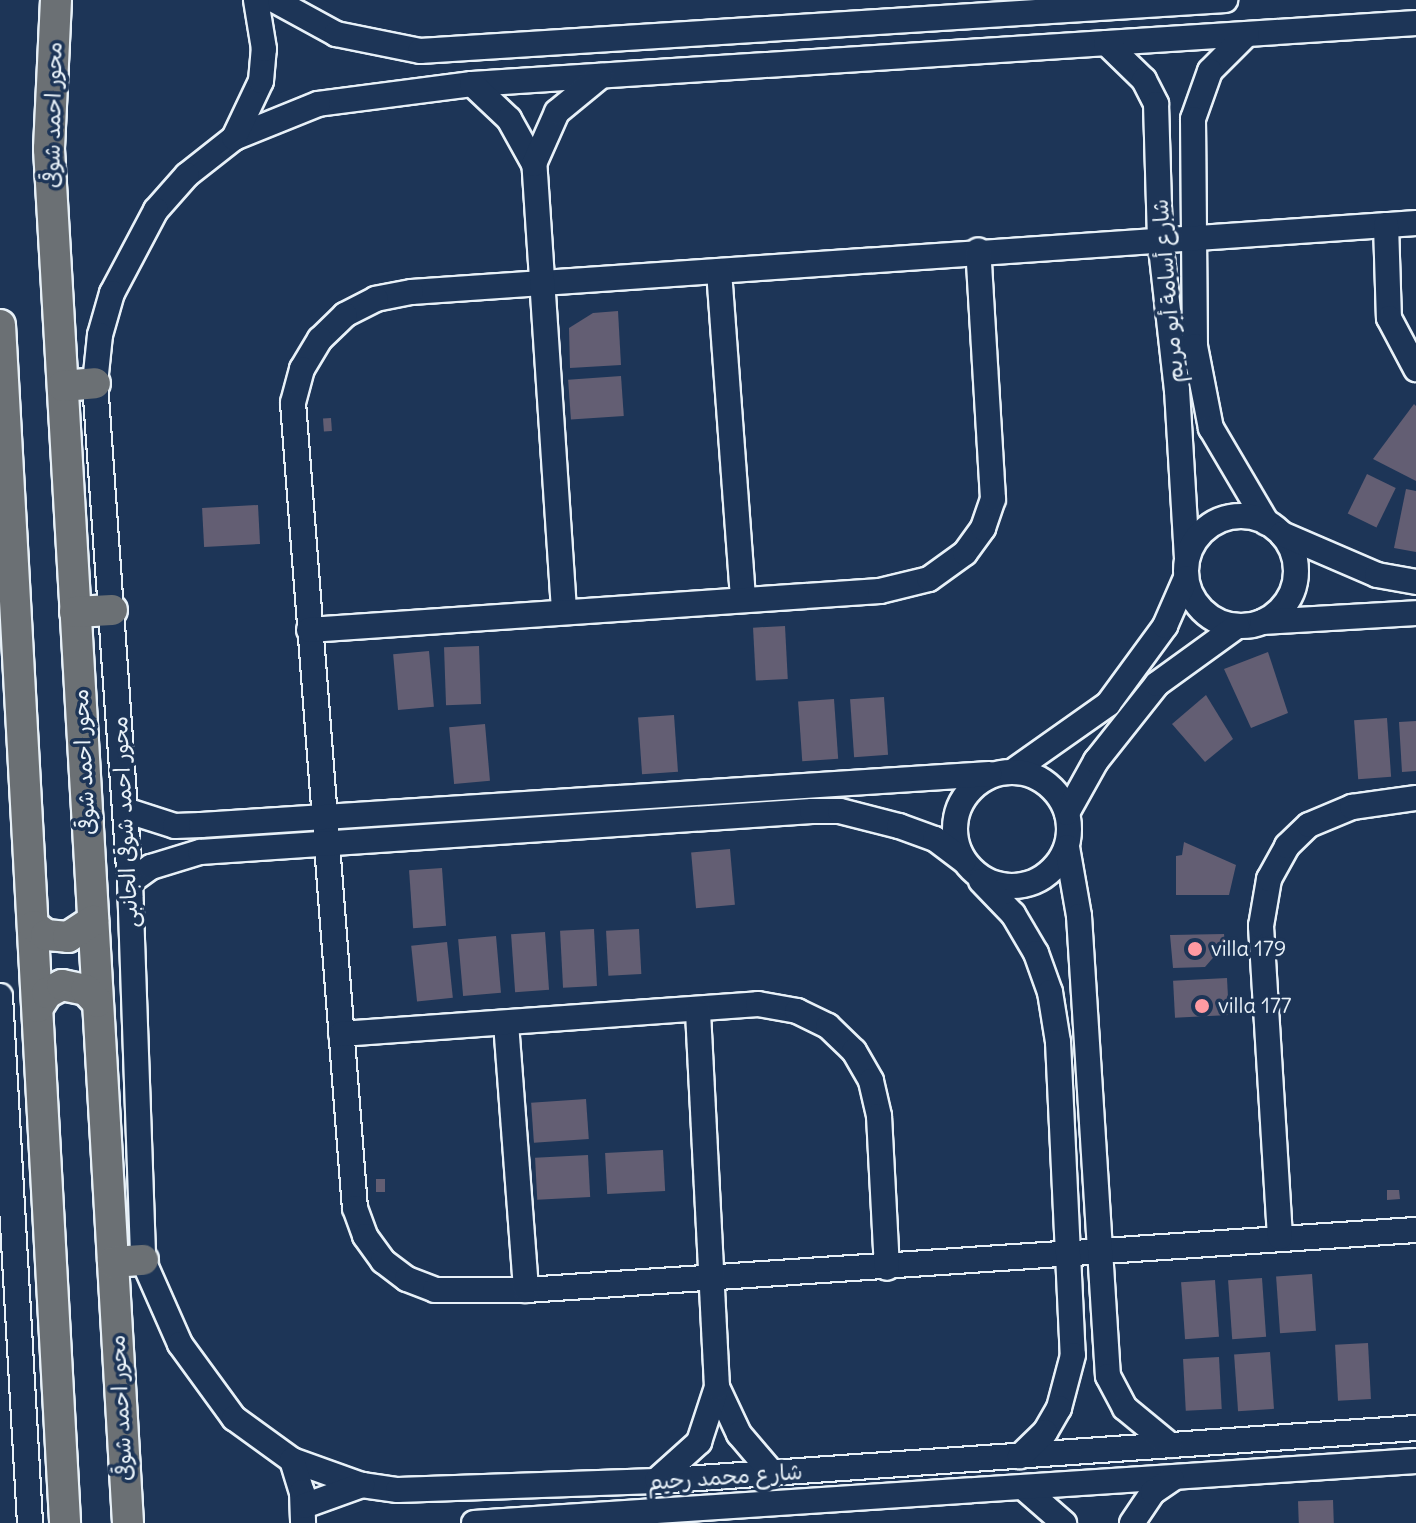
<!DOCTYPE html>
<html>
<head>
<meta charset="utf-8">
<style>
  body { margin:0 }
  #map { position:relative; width:1416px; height:1523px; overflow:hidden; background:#1d3557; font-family:Delius,"Playpen Sans Arabic",sans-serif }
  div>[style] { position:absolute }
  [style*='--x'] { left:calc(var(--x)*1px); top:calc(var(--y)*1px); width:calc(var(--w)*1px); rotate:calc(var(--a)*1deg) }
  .building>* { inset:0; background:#635e73; transform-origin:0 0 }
  .roads { filter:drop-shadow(2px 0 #e8f1f8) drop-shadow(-2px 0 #e8f1f8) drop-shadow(0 2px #e8f1f8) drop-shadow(0 -2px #e8f1f8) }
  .minor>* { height:24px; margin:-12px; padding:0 12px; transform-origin:12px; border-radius:12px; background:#1d3557 }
  .minor>.ring { margin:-12px; padding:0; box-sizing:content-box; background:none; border:24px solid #1d3557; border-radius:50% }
  .major>* { height:30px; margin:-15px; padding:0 15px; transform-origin:15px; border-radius:15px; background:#6b7074 }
  .dots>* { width:22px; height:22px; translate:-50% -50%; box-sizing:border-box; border:4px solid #1d3557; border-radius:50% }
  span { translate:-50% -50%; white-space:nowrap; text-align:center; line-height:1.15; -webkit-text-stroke:7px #1d3557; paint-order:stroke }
  .street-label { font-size:22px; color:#e8f1f8 }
  .poi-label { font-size:22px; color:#e8f1f8 }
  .left { translate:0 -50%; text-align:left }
</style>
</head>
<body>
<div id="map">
  <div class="building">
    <i style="clip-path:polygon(618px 311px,621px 365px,570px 368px,569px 328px,593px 313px)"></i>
    <i style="left:621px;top:376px;width:40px;height:53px;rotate:86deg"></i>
    <i style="clip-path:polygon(1414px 404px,1416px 406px,1416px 481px,1373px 459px)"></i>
    <i style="left:331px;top:418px;width:13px;height:8px;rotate:86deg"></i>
    <i style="left:1367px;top:474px;width:32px;height:44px;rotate:26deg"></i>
    <i style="clip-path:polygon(1406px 489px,1416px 491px,1416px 552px,1394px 548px)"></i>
    <i style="left:258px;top:505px;width:39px;height:56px;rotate:87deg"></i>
    <i style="left:785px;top:626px;width:53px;height:32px;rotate:87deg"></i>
    <i style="left:479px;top:646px;width:58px;height:35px;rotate:88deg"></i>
    <i style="left:429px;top:651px;width:56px;height:36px;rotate:85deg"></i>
    <i style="clip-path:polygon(1268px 652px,1288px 713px,1251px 728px,1224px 669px)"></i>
    <i style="clip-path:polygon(1206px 695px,1233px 739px,1205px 762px,1172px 724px)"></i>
    <i style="left:884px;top:697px;width:58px;height:34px;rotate:86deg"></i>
    <i style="left:834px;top:699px;width:60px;height:36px;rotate:86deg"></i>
    <i style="left:674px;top:715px;width:57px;height:36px;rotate:86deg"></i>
    <i style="left:1387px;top:718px;width:59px;height:33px;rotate:86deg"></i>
    <i style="clip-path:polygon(1416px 721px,1416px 771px,1402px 772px,1399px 722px)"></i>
    <i style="left:485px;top:724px;width:57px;height:36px;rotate:85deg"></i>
    <i style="clip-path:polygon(1184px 842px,1236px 865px,1229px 895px,1176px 895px,1176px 856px,1182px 855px)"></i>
    <i style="left:730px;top:849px;width:56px;height:39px;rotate:85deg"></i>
    <i style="left:442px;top:868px;width:58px;height:33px;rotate:86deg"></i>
    <i style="left:594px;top:929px;width:57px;height:34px;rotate:87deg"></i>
    <i style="left:639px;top:929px;width:45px;height:33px;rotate:87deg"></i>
    <i style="left:545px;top:932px;width:58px;height:34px;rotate:86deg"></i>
    <i style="clip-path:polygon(1224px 934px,1225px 944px,1205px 967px,1173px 968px,1170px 935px)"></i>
    <i style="left:496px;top:936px;width:57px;height:38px;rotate:85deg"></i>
    <i style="left:447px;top:942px;width:56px;height:36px;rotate:84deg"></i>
    <i style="left:1227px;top:978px;width:37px;height:54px;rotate:87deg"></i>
    <i style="left:586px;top:1099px;width:40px;height:55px;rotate:86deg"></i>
    <i style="left:663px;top:1150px;width:41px;height:58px;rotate:87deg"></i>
    <i style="left:588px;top:1155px;width:42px;height:53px;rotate:87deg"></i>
    <i style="left:376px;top:1179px;width:9px;height:13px"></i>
    <i style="clip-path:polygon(1387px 1190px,1399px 1190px,1400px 1199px,1387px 1200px)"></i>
    <i style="left:1312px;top:1274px;width:57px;height:36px;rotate:86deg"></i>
    <i style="left:1262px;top:1278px;width:59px;height:34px;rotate:86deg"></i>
    <i style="left:1215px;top:1280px;width:57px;height:34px;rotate:86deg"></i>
    <i style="left:1368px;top:1343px;width:56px;height:33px;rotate:87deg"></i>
    <i style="left:1270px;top:1352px;width:57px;height:36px;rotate:86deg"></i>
    <i style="left:1219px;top:1357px;width:52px;height:36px;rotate:87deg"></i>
    <i style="left:1333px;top:1500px;width:23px;height:35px;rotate:88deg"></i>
  </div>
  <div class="roads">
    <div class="minor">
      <i style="--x:274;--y:0;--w:71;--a:28.7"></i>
      <i style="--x:336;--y:34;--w:86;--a:11.4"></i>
      <i style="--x:420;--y:51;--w:807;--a:-3.63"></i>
      <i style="--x:1416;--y:23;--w:946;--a:176.3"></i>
      <i style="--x:472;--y:84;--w:155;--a:172.6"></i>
      <i style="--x:318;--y:104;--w:91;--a:158"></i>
      <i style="--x:234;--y:138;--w:60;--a:141.8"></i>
      <i style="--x:187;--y:175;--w:47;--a:131.5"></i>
      <i style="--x:156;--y:210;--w:94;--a:117.9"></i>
      <i style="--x:112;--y:293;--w:44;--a:105.9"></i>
      <i style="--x:100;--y:335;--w:48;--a:95.9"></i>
      <i style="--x:95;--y:383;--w:500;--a:85.99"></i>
      <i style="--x:130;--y:882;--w:378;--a:88"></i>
      <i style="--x:143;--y:1260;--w:92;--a:66.2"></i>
      <i style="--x:180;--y:1344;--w:92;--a:53.9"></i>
      <i style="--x:234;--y:1418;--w:72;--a:35.9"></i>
      <i style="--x:292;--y:1460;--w:74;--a:19.7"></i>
      <i style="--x:362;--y:1485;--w:36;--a:8"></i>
      <i style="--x:398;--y:1490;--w:258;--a:-2"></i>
      <i style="--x:656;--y:1481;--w:762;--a:-3.99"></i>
      <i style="--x:1247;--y:34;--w:52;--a:135"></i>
      <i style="--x:1210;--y:71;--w:51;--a:109.5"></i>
      <i style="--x:1193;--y:119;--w:227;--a:89.5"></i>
      <i style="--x:1195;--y:346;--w:84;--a:79"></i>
      <i style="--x:1211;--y:428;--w:110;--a:59.5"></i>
      <i style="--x:1106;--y:43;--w:53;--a:44.2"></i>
      <i style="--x:1144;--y:80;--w:27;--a:63"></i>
      <i style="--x:1156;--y:104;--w:135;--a:88.3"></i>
      <i style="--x:1160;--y:239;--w:152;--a:83.6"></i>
      <i style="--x:1177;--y:390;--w:168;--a:86.6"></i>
      <i style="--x:472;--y:84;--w:51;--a:43.4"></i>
      <i style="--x:509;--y:119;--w:51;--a:60.9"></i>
      <i style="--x:234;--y:138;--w:63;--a:-64.7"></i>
      <i style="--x:261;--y:81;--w:32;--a:-85"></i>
      <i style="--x:264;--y:49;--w:50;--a:-99.3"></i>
      <i style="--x:1416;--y:223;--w:1007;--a:176.07"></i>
      <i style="--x:411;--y:292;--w:36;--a:169"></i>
      <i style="--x:376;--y:299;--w:35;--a:153"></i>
      <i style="--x:345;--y:315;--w:35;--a:136"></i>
      <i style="--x:320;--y:339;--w:35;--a:121"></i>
      <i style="--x:302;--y:369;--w:35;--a:105"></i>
      <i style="--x:293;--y:403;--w:807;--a:85.6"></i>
      <i style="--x:355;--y:1208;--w:30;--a:70"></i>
      <i style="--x:365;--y:1236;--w:31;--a:54"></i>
      <i style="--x:383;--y:1261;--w:30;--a:37"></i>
      <i style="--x:407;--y:1279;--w:30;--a:21"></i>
      <i style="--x:435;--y:1290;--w:91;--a:0"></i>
      <i style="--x:526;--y:1290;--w:892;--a:-3.86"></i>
      <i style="--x:1386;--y:225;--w:93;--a:88.2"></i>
      <i style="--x:1389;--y:318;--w:58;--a:62.1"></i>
      <i style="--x:719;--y:271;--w:328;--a:85.8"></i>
      <i class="ring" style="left:1186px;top:516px;width:86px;height:86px"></i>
      <i style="--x:1282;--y:534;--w:103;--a:23.3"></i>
      <i style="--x:1377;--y:575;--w:40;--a:10"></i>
      <i style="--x:564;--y:610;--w:447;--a:-93.8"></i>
      <i style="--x:534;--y:164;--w:57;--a:-66.1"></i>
      <i style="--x:557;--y:112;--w:57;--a:-39.3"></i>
      <i style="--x:1262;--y:622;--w:154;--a:-3.3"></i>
      <i style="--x:309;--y:630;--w:572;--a:-3.91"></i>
      <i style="--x:880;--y:591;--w:50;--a:-13.8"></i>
      <i style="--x:929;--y:579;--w:44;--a:-35.8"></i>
      <i style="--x:965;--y:553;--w:31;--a:-54"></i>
      <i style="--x:983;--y:528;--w:31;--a:-71"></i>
      <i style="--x:993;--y:499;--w:249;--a:-93.4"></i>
      <i style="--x:1016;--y:769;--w:113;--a:-35.2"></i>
      <i style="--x:1108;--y:704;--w:97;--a:-53.8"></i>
      <i style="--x:1165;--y:626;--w:52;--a:-66.4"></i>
      <i class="ring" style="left:955px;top:772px;width:90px;height:90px"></i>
      <i style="--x:125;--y:810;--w:52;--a:17.7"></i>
      <i style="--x:175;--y:826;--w:26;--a:-2"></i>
      <i style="--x:201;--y:825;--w:790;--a:-3.7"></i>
      <i style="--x:1067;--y:813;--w:60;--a:-60.9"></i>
      <i style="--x:1096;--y:761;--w:98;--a:-51.6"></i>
      <i style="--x:1157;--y:684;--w:99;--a:-35.9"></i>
      <i style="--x:1067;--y:847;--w:70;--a:80.1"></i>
      <i style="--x:1079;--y:916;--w:461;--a:86.4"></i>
      <i style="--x:1108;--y:1376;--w:36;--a:62"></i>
      <i style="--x:1125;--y:1408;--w:58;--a:39.4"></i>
      <i style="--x:981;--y:881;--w:46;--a:45.9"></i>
      <i style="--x:1013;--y:914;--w:45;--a:59.5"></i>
      <i style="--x:1036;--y:953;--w:41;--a:70.3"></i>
      <i style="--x:1050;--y:992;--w:51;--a:80.9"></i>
      <i style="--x:1058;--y:1042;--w:313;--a:87.3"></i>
      <i style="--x:1073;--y:1355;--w:55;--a:104.8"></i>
      <i style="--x:1059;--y:1408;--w:28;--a:120"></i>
      <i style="--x:1045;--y:1432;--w:35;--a:136"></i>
      <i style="--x:130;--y:882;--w:26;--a:-36"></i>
      <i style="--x:151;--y:867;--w:51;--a:-17"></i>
      <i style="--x:200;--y:852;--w:613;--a:-3.83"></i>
      <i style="--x:812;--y:811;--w:28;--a:0"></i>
      <i style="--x:840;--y:811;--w:61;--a:14.3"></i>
      <i style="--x:899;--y:826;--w:38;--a:20"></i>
      <i style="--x:935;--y:839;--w:36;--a:37"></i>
      <i style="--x:0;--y:996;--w:528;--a:86.74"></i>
      <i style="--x:506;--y:1023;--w:268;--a:85.7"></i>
      <i style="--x:341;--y:1034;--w:418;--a:-4.1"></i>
      <i style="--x:758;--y:1004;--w:40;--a:10"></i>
      <i style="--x:797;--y:1011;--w:34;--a:26"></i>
      <i style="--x:828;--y:1026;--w:36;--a:44"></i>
      <i style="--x:854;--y:1051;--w:34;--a:60"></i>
      <i style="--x:871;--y:1081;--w:36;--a:77"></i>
      <i style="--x:879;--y:1116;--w:152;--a:87"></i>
      <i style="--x:1280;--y:1237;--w:312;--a:-93.5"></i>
      <i style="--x:1261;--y:926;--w:48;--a:-80.3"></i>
      <i style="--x:1269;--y:879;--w:38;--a:-61"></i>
      <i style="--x:1287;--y:846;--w:30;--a:-44"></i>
      <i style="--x:1309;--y:825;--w:47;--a:-22.7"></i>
      <i style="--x:1352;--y:807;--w:65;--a:-8"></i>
      <i style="--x:717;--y:1387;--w:52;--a:64.9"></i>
      <i style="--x:739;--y:1434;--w:52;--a:49.6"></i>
      <i style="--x:292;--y:1460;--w:34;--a:73"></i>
      <i style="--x:302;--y:1492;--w:31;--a:88"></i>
      <i style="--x:657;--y:1480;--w:57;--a:-42.1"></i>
      <i style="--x:699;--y:1442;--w:58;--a:-71.9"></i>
      <i style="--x:717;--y:1387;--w:377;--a:-92.9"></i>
      <i style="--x:1025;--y:1489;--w:52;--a:41.1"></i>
      <i style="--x:304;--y:1506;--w:62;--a:-19.9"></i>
      <i style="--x:474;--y:1523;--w:944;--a:-3.77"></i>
      <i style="--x:1132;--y:1523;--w:37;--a:-56"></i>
      <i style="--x:1153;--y:1492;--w:23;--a:-34"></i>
    </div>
    <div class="major">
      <i style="--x:56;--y:0;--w:149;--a:92.7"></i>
      <i style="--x:49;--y:149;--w:1376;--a:86.71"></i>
      <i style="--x:0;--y:325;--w:1200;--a:86.89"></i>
      <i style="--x:63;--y:386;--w:32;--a:-5"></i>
      <i style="--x:75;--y:612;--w:37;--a:-3"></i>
      <i style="--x:34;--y:926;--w:15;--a:37"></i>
      <i style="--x:46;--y:935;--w:22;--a:5"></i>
      <i style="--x:68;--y:937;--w:30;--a:-33"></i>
      <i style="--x:38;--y:1007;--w:17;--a:-57"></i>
      <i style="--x:47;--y:993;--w:17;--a:-28"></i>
      <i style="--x:62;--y:985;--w:25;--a:12"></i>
      <i style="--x:86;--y:990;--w:16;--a:47"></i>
      <i style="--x:113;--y:1262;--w:30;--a:-4"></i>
    </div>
  </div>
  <div class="dots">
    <i style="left:1195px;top:949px;background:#ff9aa2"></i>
    <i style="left:1202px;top:1006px;background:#ff9aa2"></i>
  </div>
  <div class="street-label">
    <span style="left:53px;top:115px;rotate:-89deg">محور احمد شوقى</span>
    <span style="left:1168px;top:291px;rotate:-95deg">شارع أسامة أبو مريم</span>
    <span style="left:84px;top:762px;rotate:-93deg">محور احمد شوقى</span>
    <span style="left:125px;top:822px;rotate:-93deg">محور احمد شوقى الجانبى</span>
    <span style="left:121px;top:1408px;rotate:-93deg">محور احمد شوقى</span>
    <span style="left:725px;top:1477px;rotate:-4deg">شارع محمد رحيم</span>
  </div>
  <div class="poi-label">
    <span class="left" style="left:1211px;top:949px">villa 179</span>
    <span class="left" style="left:1218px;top:1006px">villa 177</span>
  </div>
</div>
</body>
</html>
